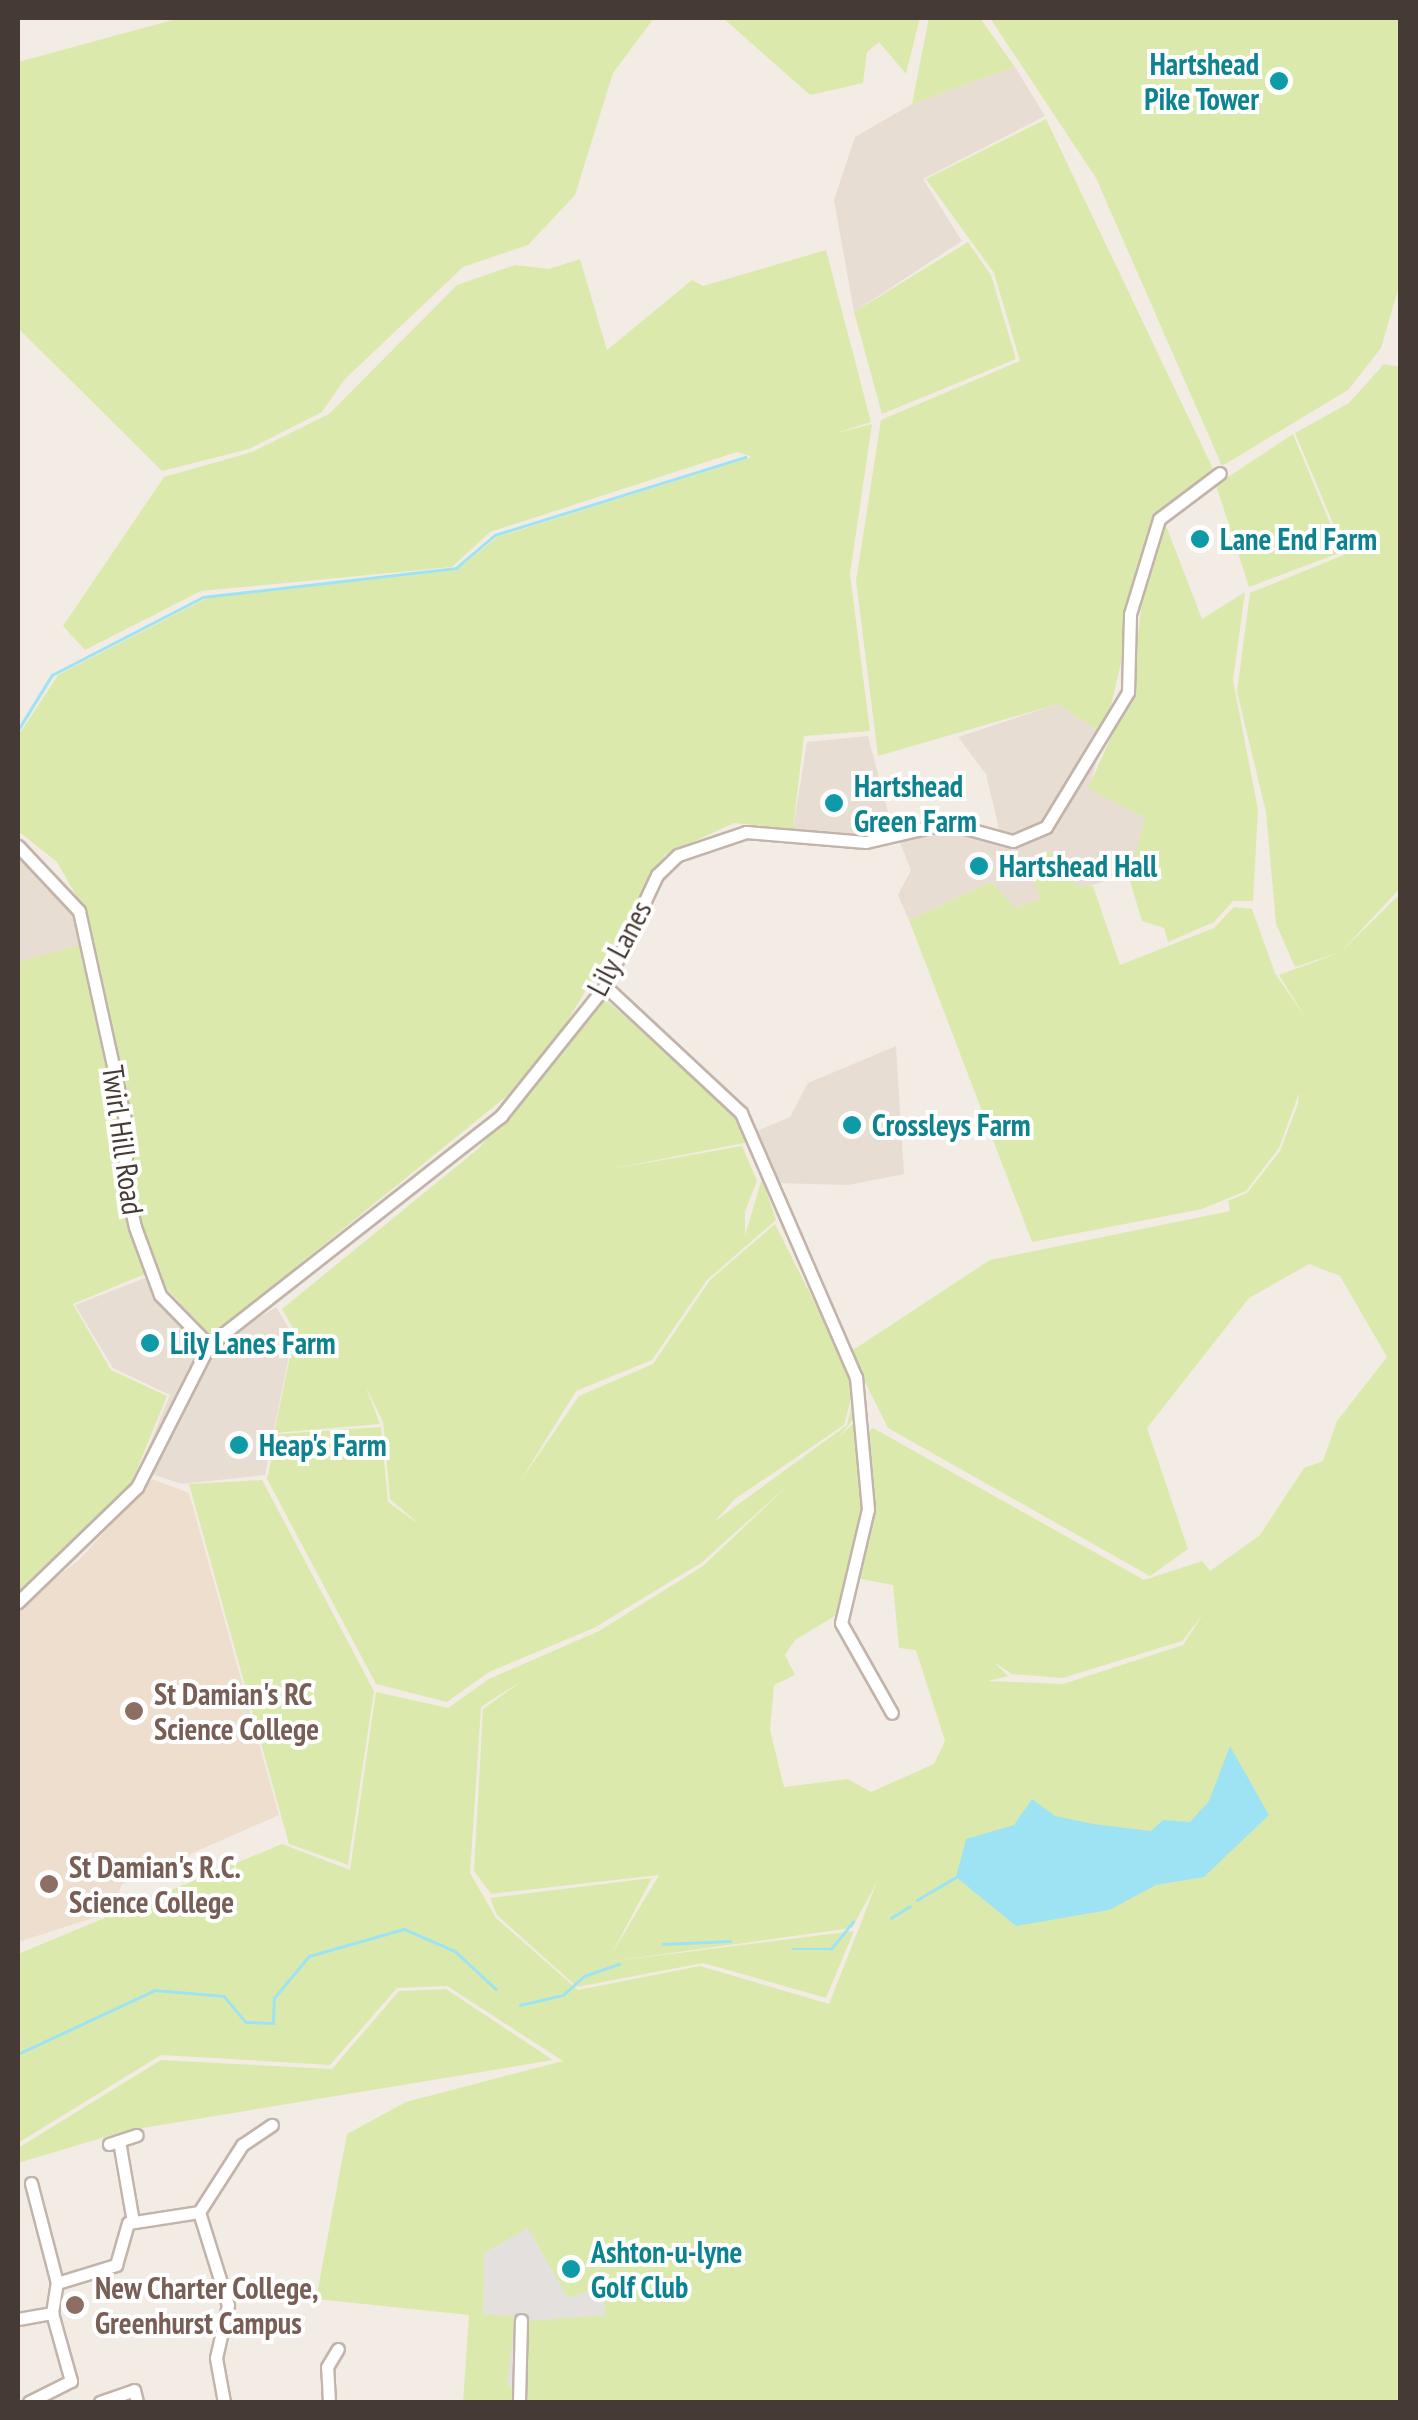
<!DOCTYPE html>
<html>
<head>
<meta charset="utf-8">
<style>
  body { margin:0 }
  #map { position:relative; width:1418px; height:2420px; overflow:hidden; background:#f3ece5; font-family:"PT Sans Narrow",sans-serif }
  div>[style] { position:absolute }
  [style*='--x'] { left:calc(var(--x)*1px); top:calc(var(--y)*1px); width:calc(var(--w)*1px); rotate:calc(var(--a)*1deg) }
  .residential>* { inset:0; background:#e7ddd3 }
  .education>* { inset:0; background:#eddece }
  .green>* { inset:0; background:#dbeaac }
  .parking>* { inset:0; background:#e4e0de }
  .water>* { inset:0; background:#9ee3f3 }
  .stream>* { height:2.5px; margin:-1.25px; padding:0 1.25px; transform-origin:1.25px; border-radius:1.25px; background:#9ee3f3 }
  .roads { filter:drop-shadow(2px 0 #c2b4aa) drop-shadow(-2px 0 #c2b4aa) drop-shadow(0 2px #c2b4aa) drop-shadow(0 -2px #c2b4aa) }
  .minor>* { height:11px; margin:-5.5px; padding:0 5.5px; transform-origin:5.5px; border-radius:5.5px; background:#fff }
  .dots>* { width:28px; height:28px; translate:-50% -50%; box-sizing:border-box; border:5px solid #fff; border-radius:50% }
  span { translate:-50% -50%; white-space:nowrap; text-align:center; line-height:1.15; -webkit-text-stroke:8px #fff; paint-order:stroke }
  .culture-label { font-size:30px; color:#0d838f; font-weight:700 }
  .right { translate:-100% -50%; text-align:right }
  .left { translate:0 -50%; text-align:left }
  .street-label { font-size:30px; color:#463b34 }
  .education-label { font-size:30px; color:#785e54; font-weight:700 }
  .frame { position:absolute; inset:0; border:20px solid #463b34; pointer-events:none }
</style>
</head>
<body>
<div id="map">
  <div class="residential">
    <i style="clip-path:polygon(1015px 67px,1045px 116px,923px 179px,962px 241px,854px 312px,834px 200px,855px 137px,912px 104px)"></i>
    <i style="clip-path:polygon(1058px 704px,1104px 735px,1089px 788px,1145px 818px,1136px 872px,1015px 908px,991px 882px,909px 920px,898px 895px,911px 870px,899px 840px,793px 829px,807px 742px,868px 736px,893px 831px,947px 819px,1000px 833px,986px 774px,958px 737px)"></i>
    <i style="clip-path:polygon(18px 850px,69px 904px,83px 945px,18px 962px)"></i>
    <i style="clip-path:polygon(896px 1046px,904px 1174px,848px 1185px,776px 1183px,754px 1132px,790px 1117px,808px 1083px)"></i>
    <i style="clip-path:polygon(145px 1278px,199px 1354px,276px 1307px,293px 1335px,265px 1475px,182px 1484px,139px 1470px,170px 1395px,113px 1368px,75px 1305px)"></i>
  </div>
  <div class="education">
    <i style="clip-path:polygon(152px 1479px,189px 1493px,279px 1815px,122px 1884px,112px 1912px,18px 1942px,18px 1607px,79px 1560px)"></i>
  </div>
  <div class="green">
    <i style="clip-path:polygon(180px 18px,654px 18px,613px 73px,575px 195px,528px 245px,463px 267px,344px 380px,322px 412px,249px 449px,162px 471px,18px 328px,18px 62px)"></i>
    <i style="clip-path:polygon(723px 18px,920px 18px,906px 74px,879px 42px,867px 52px,863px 83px,810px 95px)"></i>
    <i style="clip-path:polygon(929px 18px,980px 18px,1015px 67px,912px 104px)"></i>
    <i style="clip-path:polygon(990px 18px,1400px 18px,1400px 283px,1381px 348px,1348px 390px,1222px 466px,1096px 178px)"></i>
    <i style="clip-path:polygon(1046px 119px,1215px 473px,1156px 514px,1104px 735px,1058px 704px,878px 756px,856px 581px,881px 420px,1020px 361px,994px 273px,926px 179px)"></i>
    <i style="clip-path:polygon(968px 242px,991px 275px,1016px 359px,882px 414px,854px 312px)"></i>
    <i style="clip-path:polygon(826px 250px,871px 422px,836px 433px,872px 424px,850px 574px,870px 731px,804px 736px,793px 829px,734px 823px,665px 855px,539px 1070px,211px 1336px,162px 1284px,127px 1176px,134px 1136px,82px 906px,57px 862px,18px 831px,18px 736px,58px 675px,207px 598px,457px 570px,497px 537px,752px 457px,737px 452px,490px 532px,452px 567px,201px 591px,85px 650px,63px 626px,164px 477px,252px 452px,329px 414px,457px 285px,515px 265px,549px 269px,580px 259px,607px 350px,692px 280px,703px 286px)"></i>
    <i style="clip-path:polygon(evenodd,1384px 364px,1400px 367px,1400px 888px,1341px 952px,1400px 894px,1400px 2402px,463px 2402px,469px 2315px,316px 2299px,347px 2134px,406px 2102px,563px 2061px,447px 1986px,397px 1988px,330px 2065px,161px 2055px,18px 2143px,18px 1954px,282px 1844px,350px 1870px,376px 1692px,448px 1708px,489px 1679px,599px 1631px,703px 1566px,856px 1421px,866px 1488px,838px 1614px,795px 1640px,785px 1655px,795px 1675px,774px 1685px,770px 1730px,784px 1787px,848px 1779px,871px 1792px,934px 1764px,945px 1741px,916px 1650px,899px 1648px,893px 1585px,856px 1578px,874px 1505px,866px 1433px,873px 1428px,1144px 1580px,1202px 1561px,1210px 1571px,1260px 1535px,1304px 1468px,1323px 1461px,1337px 1421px,1387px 1357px,1340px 1276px,1309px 1264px,1249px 1298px,1147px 1428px,1188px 1549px,1150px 1576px,888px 1428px,850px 1352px,990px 1260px,1230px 1211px,1228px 1201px,1247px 1193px,1280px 1151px,1298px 1104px,1299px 1093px,1279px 1148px,1246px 1191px,1202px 1209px,1032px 1242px,909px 920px,991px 882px,1015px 908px,1041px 899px,1025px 862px,1048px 852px,1068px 862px,1076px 886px,1093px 886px,1120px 965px,1214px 928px,1234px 907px,1252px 909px,1275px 973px,1307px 1020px,1279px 975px,1341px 952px,1295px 967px,1276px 924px,1266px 812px,1237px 692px,1250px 593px,1346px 554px,1295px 433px,1349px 403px,1384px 364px,1203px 1614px,1183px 1645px,1063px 1684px,988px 1681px,1008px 1676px,994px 1662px,1012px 1674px,1063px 1678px,1182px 1641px,1203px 1614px,1384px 364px,523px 1680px,483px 1709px,474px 1871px,491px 1894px,659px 1875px,611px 1955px,652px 1878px,490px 1898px,497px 1915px,577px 1987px,703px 1963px,826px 1998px,854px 1931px,606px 1962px,852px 1928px,877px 1882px,829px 2004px,700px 1966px,578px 1990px,496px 1918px,470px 1873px,481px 1707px,523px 1680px)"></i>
    <i style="clip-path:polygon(1293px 434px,1342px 552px,1249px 587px,1216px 485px)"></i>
    <i style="clip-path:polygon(1165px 523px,1202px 619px,1245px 592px,1233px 680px,1258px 810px,1253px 901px,1233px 901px,1214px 922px,1168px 942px,1164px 928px,1142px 921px,1129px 878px,1145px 818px,1088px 788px,1132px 691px,1144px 582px)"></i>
    <i style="clip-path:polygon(83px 944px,124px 1136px,129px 1231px,145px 1274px,73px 1304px,111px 1370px,167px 1396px,131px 1484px,18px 1591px,18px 962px)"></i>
    <i style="clip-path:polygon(604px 998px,733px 1112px,749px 1142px,606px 1170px,742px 1146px,757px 1181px,745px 1211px,745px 1236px,762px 1178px,776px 1220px,707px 1280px,652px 1360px,576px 1391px,521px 1480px,579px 1396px,653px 1364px,710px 1280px,775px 1224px,855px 1383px,844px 1425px,735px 1499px,714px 1522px,847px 1425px,856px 1386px,857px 1415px,831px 1447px,701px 1563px,594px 1628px,489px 1672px,447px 1702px,376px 1684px,267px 1479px,277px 1434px,381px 1427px,388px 1502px,420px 1525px,390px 1499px,383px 1422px,366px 1387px,380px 1424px,274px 1433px,295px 1332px,282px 1309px,478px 1149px)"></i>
    <i style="clip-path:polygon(262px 1480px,374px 1691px,348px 1865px,289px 1844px,189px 1484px)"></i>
    <i style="clip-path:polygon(446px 1989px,553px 2060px,125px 2131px,18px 2163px,18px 2148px,161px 2060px,332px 2069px,399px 1991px)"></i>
  </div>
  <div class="parking">
    <i style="clip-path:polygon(528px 2228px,568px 2298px,601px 2286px,606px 2315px,525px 2321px,517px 2388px,507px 2386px,515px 2316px,483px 2314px,484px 2253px)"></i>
  </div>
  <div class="water">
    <i style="clip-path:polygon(1230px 1746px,1269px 1815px,1204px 1877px,1156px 1885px,1109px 1910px,1016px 1926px,956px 1877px,966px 1839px,1014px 1825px,1032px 1799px,1055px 1816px,1093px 1824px,1151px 1831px,1163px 1820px,1190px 1822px,1209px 1801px)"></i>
  </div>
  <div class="stream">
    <i style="--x:18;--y:730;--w:65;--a:-58.3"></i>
    <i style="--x:52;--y:675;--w:170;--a:-27.3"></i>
    <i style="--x:203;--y:597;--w:255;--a:-6.5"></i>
    <i style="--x:456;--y:568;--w:51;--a:-40.2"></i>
    <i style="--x:495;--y:535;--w:262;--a:-17.3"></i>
    <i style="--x:917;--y:1900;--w:45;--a:-30.5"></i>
    <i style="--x:891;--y:1918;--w:22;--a:-32"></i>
    <i style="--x:663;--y:1944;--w:67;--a:-2.6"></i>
    <i style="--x:793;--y:1949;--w:38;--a:0"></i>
    <i style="--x:831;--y:1949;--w:35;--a:-51"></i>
    <i style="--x:520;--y:2005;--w:44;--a:-13.1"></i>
    <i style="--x:563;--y:1995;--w:28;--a:-42"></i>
    <i style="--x:584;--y:1976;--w:37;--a:-19"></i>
    <i style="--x:18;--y:2054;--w:151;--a:-25"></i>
    <i style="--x:155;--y:1990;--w:69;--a:5"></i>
    <i style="--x:224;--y:1996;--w:34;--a:50"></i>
    <i style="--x:246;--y:2022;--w:27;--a:2"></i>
    <i style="--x:273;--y:2023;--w:25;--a:-88"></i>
    <i style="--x:274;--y:1998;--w:55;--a:-50.2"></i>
    <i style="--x:309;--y:1956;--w:99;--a:-15.9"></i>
    <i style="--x:404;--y:1929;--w:56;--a:23.3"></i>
    <i style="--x:455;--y:1951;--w:56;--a:42.8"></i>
  </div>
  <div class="roads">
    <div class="minor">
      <i style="--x:18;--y:846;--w:89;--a:46.8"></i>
      <i style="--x:79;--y:911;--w:232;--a:77.6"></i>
      <i style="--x:129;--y:1138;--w:36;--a:99"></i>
      <i style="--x:123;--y:1174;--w:54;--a:77.2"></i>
      <i style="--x:135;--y:1227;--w:72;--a:69.8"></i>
      <i style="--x:160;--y:1295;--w:70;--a:45.6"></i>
      <i style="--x:605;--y:986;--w:186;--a:43"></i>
      <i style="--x:741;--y:1113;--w:288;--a:66.5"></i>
      <i style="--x:856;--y:1377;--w:133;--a:84.8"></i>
      <i style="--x:868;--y:1509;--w:117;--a:103.3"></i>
      <i style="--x:841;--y:1623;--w:103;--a:60.5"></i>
      <i style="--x:18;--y:1602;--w:165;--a:-44"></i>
      <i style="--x:137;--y:1487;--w:159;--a:-63.1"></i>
      <i style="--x:209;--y:1345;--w:371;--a:-38.1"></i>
      <i style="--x:501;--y:1116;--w:166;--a:-51.3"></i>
      <i style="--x:605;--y:986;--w:123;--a:-64.9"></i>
      <i style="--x:657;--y:875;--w:29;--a:-44"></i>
      <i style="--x:678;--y:855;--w:72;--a:-18.7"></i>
      <i style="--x:746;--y:832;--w:120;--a:4.8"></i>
      <i style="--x:866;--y:842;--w:83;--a:-13.2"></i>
      <i style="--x:947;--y:823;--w:68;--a:15.3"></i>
      <i style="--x:1013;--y:841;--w:36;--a:-23"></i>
      <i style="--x:1046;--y:827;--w:158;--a:-58.7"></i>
      <i style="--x:1128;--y:692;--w:78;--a:-88.5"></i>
      <i style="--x:1130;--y:614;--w:99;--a:-73"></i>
      <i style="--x:1159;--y:519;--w:76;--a:-37"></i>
      <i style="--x:119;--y:2141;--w:82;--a:80.2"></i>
      <i style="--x:109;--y:2144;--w:29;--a:-18"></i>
      <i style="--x:31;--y:2183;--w:103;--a:75.4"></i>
      <i style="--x:199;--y:2212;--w:80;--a:-57.3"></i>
      <i style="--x:242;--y:2145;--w:36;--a:-34"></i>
      <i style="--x:18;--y:2319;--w:35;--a:-10"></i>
      <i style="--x:29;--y:2402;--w:47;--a:-26.6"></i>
      <i style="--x:71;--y:2381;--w:71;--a:-105.6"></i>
      <i style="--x:52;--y:2313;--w:30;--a:-81"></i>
      <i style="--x:57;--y:2283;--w:62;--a:-17"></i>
      <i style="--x:116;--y:2265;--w:44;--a:-74.1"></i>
      <i style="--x:128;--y:2223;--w:72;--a:-8.8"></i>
      <i style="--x:199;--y:2212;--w:97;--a:72.7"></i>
      <i style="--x:228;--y:2305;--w:54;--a:102.8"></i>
      <i style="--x:216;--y:2358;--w:45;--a:79.7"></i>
      <i style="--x:100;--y:2402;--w:36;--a:-19"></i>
      <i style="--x:134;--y:2390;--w:12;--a:76"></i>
      <i style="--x:329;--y:2402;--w:35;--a:-93"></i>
      <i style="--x:327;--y:2367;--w:21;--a:-59"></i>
      <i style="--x:519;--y:2402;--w:82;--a:-88.6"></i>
    </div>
  </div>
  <div class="dots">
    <i style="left:1279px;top:81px;background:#0f9aa8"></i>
    <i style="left:1200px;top:539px;background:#0f9aa8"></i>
    <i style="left:834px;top:803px;background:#0f9aa8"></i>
    <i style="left:979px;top:866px;background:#0f9aa8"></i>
    <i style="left:852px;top:1125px;background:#0f9aa8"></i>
    <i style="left:150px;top:1343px;background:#0f9aa8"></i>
    <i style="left:239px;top:1445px;background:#0f9aa8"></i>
    <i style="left:134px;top:1711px;background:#8d6e63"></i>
    <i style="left:49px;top:1884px;background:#8d6e63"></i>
    <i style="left:571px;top:2269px;background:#0f9aa8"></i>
    <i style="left:75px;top:2305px;background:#8d6e63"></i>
  </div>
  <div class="culture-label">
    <span class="right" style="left:1259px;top:81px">Hartshead<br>Pike Tower</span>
    <span class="left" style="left:1220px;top:539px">Lane End Farm</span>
    <span class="left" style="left:854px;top:803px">Hartshead<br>Green Farm</span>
    <span class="left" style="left:999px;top:866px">Hartshead Hall</span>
    <span class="left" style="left:872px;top:1125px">Crossleys Farm</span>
    <span class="left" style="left:170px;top:1343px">Lily Lanes Farm</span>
    <span class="left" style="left:259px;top:1445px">Heap's Farm</span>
    <span class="left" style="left:591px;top:2269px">Ashton-u-lyne<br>Golf Club</span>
  </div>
  <div class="street-label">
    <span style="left:619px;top:948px;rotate:-62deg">Lily Lanes</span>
    <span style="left:123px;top:1140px;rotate:82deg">Twirl Hill Road</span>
  </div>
  <div class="education-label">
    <span class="left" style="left:154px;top:1711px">St Damian's RC<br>Science College</span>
    <span class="left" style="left:69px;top:1884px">St Damian's R.C.<br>Science College</span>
    <span class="left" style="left:95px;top:2305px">New Charter College,<br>Greenhurst Campus</span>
  </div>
  <div class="frame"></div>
</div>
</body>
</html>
